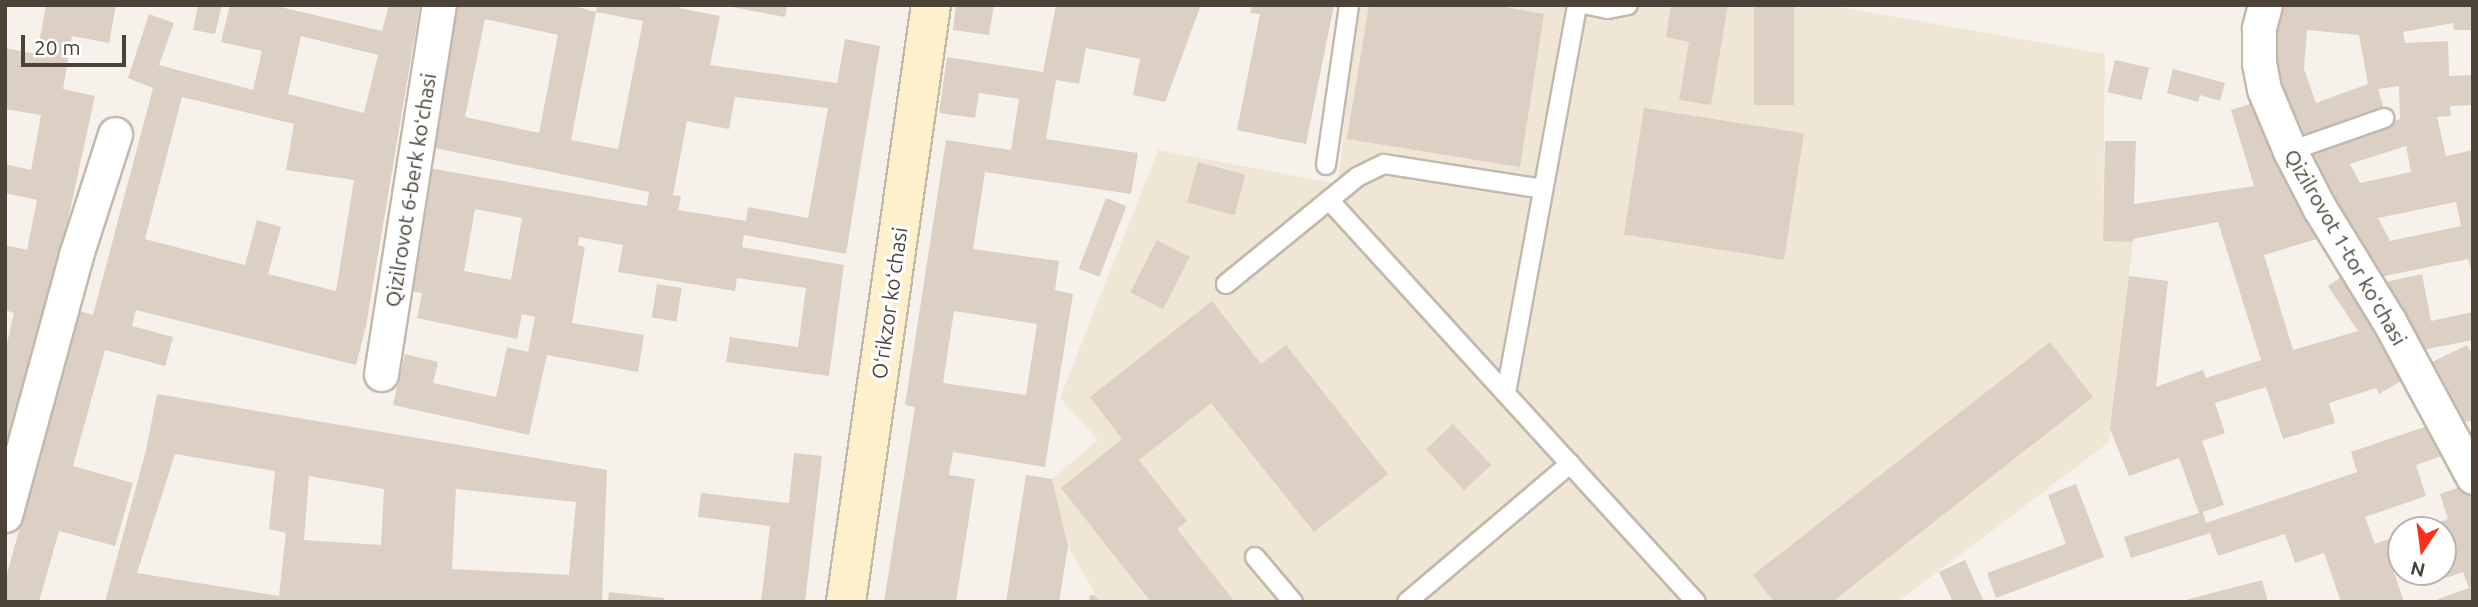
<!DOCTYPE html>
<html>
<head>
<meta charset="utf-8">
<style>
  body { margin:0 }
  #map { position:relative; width:2478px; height:607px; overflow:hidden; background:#f6f2eb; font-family:Ubuntu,sans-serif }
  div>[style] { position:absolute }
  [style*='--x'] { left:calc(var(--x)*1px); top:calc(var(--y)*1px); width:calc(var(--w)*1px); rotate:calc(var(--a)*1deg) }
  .education>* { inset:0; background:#efe6d5 }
  .building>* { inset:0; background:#dbd0c3; transform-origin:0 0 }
  .roads { filter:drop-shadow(2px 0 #c2b9ad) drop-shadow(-2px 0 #c2b9ad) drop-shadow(0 2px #c2b9ad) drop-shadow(0 -2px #c2b9ad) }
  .service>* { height:18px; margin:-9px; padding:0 9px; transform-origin:9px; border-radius:9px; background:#fff }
  .minor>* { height:33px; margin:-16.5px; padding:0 16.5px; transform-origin:16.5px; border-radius:16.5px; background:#fff }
  .secondary>* { height:38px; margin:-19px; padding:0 19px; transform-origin:19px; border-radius:19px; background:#fff0cc }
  span { translate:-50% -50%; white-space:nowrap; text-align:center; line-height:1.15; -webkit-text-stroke:6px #fff; paint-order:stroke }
  .street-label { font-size:21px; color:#4b4338 }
  .frame { position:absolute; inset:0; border:7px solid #4b4338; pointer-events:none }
  .north { position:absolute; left:2387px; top:516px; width:70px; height:70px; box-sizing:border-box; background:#fff; border:2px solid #b7b4af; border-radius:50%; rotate:193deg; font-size:19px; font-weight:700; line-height:28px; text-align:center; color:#4b4338 }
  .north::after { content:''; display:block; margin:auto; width:24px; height:32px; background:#ff2f19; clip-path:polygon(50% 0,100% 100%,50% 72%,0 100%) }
  .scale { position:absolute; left:21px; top:35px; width:105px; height:32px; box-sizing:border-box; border:4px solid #4b4338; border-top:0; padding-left:9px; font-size:21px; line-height:24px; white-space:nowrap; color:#4b4338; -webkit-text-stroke:5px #fff; paint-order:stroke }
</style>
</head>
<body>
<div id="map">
  <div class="education">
    <i style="clip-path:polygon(1356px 5px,1829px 5px,2105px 54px,2103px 241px,2133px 242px,2109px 442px,1898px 602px,1100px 602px,1068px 546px,1052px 479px,1098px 440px,1060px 398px,1158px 150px,1338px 184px)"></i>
  </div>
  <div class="building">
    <i style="clip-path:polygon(46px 5px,116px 5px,109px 43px,72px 36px,63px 89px,95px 96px,53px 288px,5px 471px,5px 352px,14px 313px,5px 310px,5px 245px,27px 250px,37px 200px,5px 193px,5px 164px,31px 170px,41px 115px,5px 109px,5px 48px,37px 54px)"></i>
    <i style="clip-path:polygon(198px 5px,222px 5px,215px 34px,193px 30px)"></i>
    <i style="clip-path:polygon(evenodd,230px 5px,272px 5px,382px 31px,389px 5px,420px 5px,366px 326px,356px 365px,136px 310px,132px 326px,173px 337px,165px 366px,105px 350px,73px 466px,133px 483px,115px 546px,59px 531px,39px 602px,5px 602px,5px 581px,80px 311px,93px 315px,153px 88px,128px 78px,149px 14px,174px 23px,159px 65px,253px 90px,262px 51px,221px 42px,230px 5px,301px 36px,378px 55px,364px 113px,288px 94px,301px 36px,230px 5px,182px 97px,294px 124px,286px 170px,354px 180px,336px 291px,268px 274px,281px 227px,257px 220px,245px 265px,145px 239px,182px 97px)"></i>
    <i style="clip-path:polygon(evenodd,454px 5px,571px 5px,596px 12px,571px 140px,618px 149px,643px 21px,596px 12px,597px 5px,680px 5px,679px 8px,720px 16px,710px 65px,837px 83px,845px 39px,880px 46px,846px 254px,744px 235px,742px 247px,844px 265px,829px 376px,726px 362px,730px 337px,798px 347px,806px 288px,737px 278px,735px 291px,618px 272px,623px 245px,579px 237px,578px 245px,585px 247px,572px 323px,644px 335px,638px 372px,547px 355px,529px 435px,393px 405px,405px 354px,438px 362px,433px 383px,496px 397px,507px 347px,528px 352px,535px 317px,522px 314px,517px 339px,417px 318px,422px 293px,406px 290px,428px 168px,647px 206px,649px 192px,430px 147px,454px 5px,485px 19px,558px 35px,539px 133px,465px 117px,485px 19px,454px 5px,735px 97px,828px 108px,808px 218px,748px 207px,746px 221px,678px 210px,681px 196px,673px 195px,687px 121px,729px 129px,735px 97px,454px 5px,475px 209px,522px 218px,511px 280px,464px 271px,475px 209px)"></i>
    <i style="clip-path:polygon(721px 5px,787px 5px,785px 17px)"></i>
    <i style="clip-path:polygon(956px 5px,994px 5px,989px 35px,953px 30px)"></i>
    <i style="clip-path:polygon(evenodd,1056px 5px,1201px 5px,1165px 102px,1133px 95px,1140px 59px,1086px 48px,1079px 84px,1056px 80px,1046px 139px,1138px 153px,1131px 194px,985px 172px,973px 249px,1059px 261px,1055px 290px,1073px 294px,1045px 467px,953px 452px,949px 475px,975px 479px,956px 602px,884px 602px,915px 407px,905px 405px,946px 140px,1011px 150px,1019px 99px,979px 93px,975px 118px,939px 113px,947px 57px,1043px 72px,1056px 5px,954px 311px,1037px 324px,1026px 395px,943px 383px,954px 311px)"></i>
    <i style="clip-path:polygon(1252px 5px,1334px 5px,1306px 144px,1237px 130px,1260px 14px,1250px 13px)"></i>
    <i style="clip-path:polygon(1369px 5px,1493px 5px,1544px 14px,1520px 167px,1347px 139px)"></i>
    <i style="clip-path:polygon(1671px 5px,1728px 5px,1711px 105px,1679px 100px,1689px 42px,1666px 37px)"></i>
    <i style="left:1754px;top:5px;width:40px;height:100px"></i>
    <i style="clip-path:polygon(evenodd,2279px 5px,2473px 5px,2473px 30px,2454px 30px,2453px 23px,2403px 32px,2405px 43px,2448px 41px,2449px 76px,2473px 75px,2473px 105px,2450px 106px,2451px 116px,2437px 117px,2446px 156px,2473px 150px,2473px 277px,2468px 259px,2375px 278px,2305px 149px,2400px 119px,2399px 86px,2378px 89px,2384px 109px,2293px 142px,2270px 81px,2279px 5px,2307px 30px,2359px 35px,2368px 84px,2316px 103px,2304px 69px,2307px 30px,2279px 5px,2406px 146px,2411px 172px,2360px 183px,2350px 164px,2406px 146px,2279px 5px,2456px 202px,2461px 226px,2390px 241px,2378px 218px,2456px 202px)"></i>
    <i style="left:2115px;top:60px;width:35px;height:33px;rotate:13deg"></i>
    <i style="clip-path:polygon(2173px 69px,2225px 83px,2220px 101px,2200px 95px,2198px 102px,2167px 93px)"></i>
    <i style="clip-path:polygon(2262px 100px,2320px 238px,2264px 255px,2293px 350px,2358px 331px,2328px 286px,2347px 273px,2411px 375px,2379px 394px,2376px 388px,2329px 403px,2335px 423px,2283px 439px,2266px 387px,2215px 403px,2225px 433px,2202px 441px,2224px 505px,2203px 512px,2206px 523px,2357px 472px,2351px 452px,2433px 424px,2444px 455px,2416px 465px,2426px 496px,2365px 517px,2375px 544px,2401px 535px,2401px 556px,2390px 560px,2404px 602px,2341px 602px,2324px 553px,2295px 563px,2285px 534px,2218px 556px,2210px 533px,2131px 558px,2124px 537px,2199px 513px,2179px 458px,2129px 476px,2110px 429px,2129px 276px,2168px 281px,2156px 387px,2203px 370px,2206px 378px,2261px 360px,2218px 222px,2133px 239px,2133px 242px,2103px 241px,2105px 141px,2136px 141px,2134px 204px,2254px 186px,2231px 110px)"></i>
    <i style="left:1644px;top:108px;width:162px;height:128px;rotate:9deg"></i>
    <i style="left:1198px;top:162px;width:49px;height:42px;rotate:15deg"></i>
    <i style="left:1106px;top:198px;width:22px;height:76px;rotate:21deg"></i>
    <i style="left:1157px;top:240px;width:37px;height:59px;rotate:27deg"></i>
    <i style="clip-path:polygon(2422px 274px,2431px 321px,2473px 312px,2473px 340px,2417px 351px,2381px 283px)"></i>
    <i style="left:657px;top:284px;width:25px;height:34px;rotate:9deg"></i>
    <i style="clip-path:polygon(1212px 301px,1261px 364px,1286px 345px,1388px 474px,1314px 532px,1211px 403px,1139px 460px,1187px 521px,1177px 529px,1235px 602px,1151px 602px,1061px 488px,1122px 439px,1090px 397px)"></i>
    <i style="clip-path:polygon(2050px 342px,2093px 397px,1832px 602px,1774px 602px,1753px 575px)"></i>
    <i style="clip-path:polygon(2467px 345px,2473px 356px,2473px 421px,2454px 422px,2426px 365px)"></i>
    <i style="clip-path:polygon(evenodd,157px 394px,607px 470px,602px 602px,105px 602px,146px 450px,157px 394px,175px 454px,275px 471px,269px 529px,286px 533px,279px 596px,137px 573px,175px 454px,157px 394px,309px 476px,384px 489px,381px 545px,304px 540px,309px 476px,157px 394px,456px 489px,576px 502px,569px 575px,452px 569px,456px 489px)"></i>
    <i style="left:1453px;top:424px;width:56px;height:37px;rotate:47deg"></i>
    <i style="clip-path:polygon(794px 453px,822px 456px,805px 602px,761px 602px,770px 526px,698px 517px,701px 493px,789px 503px)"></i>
    <i style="clip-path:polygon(1026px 475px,1052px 479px,1068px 546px,1059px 602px,1006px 602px)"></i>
    <i style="clip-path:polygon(2076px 484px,2104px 557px,1996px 598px,1987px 573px,2066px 544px,2048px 495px)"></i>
    <i style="clip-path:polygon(2468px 484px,2473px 496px,2473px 602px,2430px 602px,2469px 588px,2463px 572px,2440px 580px,2438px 572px,2443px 572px,2443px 530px,2417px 530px,2448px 519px,2440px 494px)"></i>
    <i style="clip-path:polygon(1965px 560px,1984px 602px,1953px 602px,1939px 572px)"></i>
    <i style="clip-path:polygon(2262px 580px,2268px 602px,2182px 602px,2182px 601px)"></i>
    <i style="clip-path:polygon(609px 592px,664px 598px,665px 602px,608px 602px)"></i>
    <i style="clip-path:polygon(1090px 595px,1095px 595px,1100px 602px,1089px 602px)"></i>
  </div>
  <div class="roads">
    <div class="service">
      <i style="--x:1588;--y:5;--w:20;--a:11"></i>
      <i style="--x:1608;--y:9;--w:20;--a:-11"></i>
      <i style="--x:2290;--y:151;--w:100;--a:-19.3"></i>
      <i style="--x:1326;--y:165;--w:162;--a:-81.8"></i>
      <i style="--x:1329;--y:200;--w:544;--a:47.61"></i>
      <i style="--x:1226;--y:284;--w:169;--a:-39.2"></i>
      <i style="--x:1357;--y:177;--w:30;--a:-26"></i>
      <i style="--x:1384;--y:164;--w:161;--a:8.9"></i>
      <i style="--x:1506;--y:393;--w:394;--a:-79.6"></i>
      <i style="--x:1255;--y:557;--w:59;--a:49.8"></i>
      <i style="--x:1407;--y:602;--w:214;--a:-40.3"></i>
    </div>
    <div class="minor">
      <i style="--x:2265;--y:5;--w:24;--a:105"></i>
      <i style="--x:2259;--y:28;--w:35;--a:90"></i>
      <i style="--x:2259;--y:63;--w:26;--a:79"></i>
      <i style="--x:2264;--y:89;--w:67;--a:67.2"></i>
      <i style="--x:2290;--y:151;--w:65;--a:62.7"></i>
      <i style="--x:2320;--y:209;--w:132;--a:58.4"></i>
      <i style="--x:2389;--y:321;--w:177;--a:61.7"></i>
      <i style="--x:381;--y:374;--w:374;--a:-81.1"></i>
      <i style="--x:5;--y:515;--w:270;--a:-74.7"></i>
      <i style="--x:76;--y:255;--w:127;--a:-72.1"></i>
    </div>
    <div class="secondary">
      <i style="--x:846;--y:602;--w:603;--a:-81.9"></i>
    </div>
  </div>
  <div class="street-label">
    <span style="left:410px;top:190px;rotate:-81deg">Qizilrovot 6-berk koʻchasi</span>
    <span style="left:2346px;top:247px;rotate:60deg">Qizilrovot 1-tor koʻchasi</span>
    <span style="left:889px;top:303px;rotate:-82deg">Oʻrikzor koʻchasi</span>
  </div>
  <div class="frame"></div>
  <div class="north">N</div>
  <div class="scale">20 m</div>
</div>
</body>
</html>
